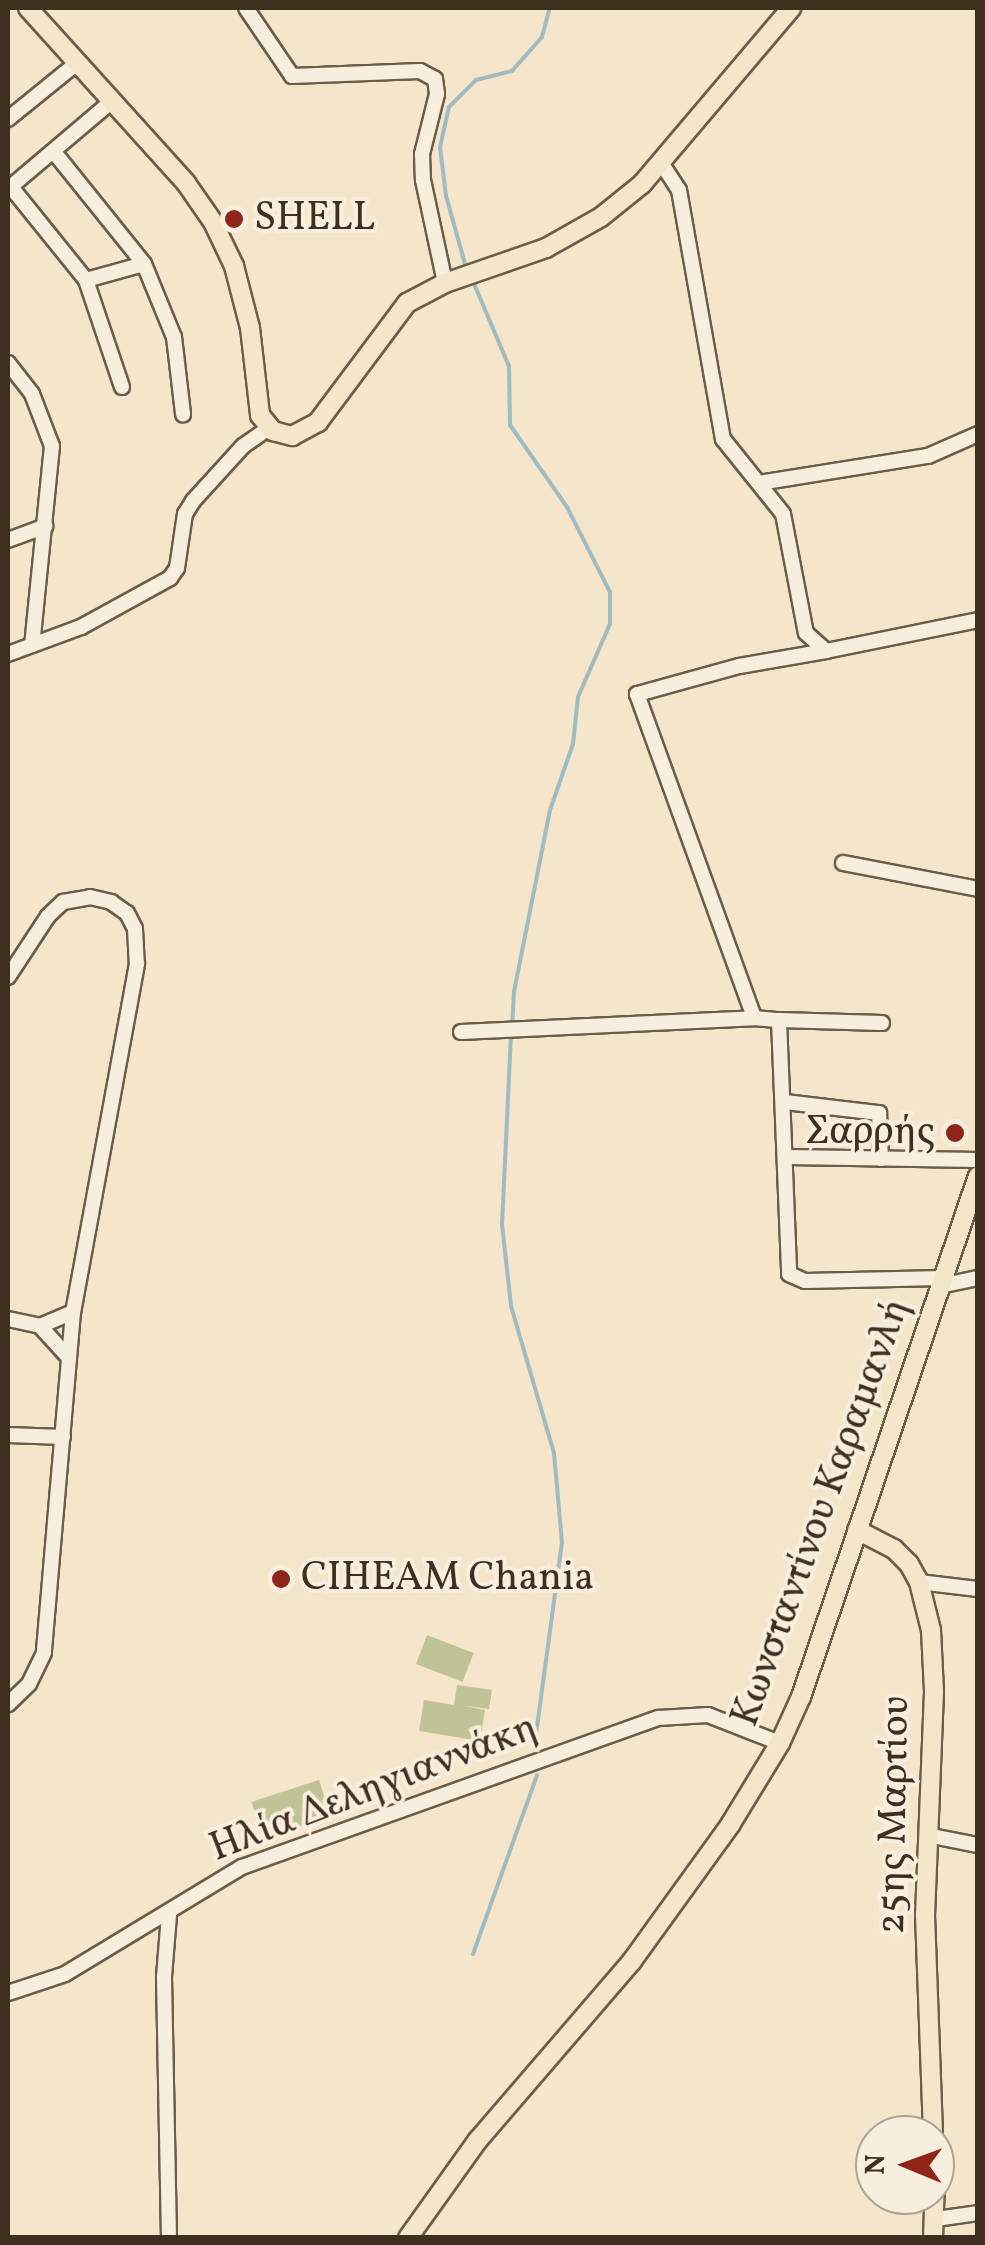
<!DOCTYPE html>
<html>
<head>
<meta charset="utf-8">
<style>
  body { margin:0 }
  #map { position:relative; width:985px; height:2245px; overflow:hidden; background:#f4e5cb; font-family:Vollkorn,serif }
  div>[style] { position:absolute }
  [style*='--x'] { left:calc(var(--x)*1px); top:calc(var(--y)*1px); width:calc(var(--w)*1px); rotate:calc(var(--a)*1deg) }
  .green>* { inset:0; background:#bfc395; transform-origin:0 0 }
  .stream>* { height:4px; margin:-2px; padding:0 2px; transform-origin:2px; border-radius:2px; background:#a1bcc1 }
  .roads { filter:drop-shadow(2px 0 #6c5c4a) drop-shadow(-2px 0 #6c5c4a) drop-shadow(0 2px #6c5c4a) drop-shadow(0 -2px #6c5c4a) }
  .minor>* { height:14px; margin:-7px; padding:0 7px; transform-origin:7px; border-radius:7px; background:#f8eedd }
  .major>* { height:18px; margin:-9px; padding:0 9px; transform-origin:9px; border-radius:9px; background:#f4e5cb }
  .dots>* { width:28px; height:28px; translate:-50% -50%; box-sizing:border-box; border:5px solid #f8eedd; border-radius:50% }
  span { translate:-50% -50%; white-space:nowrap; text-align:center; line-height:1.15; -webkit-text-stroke:8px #f8eedd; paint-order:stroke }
  .poi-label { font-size:40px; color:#3f2f1f }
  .left { translate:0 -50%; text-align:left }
  .right { translate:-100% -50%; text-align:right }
  .street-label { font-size:40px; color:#3f2f1f }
  .frame { position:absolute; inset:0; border:10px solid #3f2f1f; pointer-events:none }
  .north { position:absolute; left:855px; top:2115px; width:100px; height:100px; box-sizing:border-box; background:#f8eedd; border:2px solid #aea291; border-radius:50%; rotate:271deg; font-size:28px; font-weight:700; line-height:40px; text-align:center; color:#3f2f1f }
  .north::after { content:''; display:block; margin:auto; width:35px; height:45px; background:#8f2418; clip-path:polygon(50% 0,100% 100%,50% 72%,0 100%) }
</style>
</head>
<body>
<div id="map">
  <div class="green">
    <i style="left:427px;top:1635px;width:50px;height:31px;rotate:21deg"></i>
    <i style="clip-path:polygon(457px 1685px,492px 1690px,489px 1709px,460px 1705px,485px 1710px,480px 1741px,419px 1731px,424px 1700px,454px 1705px)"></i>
    <i style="left:319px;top:1780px;width:38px;height:71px;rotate:72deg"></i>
  </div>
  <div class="stream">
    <i style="--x:467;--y:271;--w:78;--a:-105.6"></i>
    <i style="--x:446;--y:196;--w:49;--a:-97"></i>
    <i style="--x:440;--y:147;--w:41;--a:-77.3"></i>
    <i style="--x:449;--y:107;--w:38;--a:-45"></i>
    <i style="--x:476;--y:80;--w:37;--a:-14"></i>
    <i style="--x:512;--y:71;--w:45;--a:-48.6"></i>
    <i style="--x:542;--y:37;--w:30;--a:-75"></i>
    <i style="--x:472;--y:279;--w:95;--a:67"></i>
    <i style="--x:509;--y:366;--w:59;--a:89"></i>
    <i style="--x:510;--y:425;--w:100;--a:55.2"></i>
    <i style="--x:567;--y:507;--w:95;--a:63.2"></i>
    <i style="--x:610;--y:592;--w:32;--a:90"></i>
    <i style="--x:610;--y:624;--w:80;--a:113.7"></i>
    <i style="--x:578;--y:697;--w:47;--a:96.1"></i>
    <i style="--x:573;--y:744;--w:70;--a:109.2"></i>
    <i style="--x:550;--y:810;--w:185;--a:101.2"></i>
    <i style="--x:514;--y:991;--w:33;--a:93"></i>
    <i style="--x:511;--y:1034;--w:190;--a:92.7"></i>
    <i style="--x:502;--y:1224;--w:82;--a:83.7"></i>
    <i style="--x:511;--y:1306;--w:153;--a:73.7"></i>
    <i style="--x:554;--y:1453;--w:89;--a:84.9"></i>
    <i style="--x:562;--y:1542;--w:209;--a:97.7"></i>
    <i style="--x:473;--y:1954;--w:190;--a:-70.3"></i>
  </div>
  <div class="roads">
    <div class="minor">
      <i style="--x:246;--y:8;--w:82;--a:55.9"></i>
      <i style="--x:292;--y:76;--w:128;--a:-2.2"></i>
      <i style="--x:420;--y:71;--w:17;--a:28"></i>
      <i style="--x:435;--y:79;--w:15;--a:82"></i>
      <i style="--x:437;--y:94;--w:62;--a:104"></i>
      <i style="--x:422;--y:154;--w:26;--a:88"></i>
      <i style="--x:423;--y:180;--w:105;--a:77.9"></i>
      <i style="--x:8;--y:119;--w:89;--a:-39.1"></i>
      <i style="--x:54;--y:152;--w:144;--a:51.2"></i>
      <i style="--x:144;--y:264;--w:79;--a:67.7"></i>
      <i style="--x:174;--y:337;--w:78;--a:83.3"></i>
      <i style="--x:662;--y:164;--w:31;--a:57"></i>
      <i style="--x:679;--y:190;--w:253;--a:80"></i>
      <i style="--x:723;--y:439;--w:96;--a:51.3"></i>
      <i style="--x:783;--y:514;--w:121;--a:79.1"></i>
      <i style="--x:806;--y:633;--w:27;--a:42"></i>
      <i style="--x:826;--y:651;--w:155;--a:-11.5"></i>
      <i style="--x:11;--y:187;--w:119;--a:51.1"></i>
      <i style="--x:86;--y:280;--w:113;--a:71.4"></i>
      <i style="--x:8;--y:189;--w:136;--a:-40.2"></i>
      <i style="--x:86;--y:280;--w:60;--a:-15.4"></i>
      <i style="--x:8;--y:363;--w:39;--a:52"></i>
      <i style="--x:32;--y:394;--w:56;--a:69"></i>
      <i style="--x:52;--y:446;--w:200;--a:95.7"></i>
      <i style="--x:759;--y:483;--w:171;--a:-9.1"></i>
      <i style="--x:928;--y:456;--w:55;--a:-23.7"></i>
      <i style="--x:8;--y:540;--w:40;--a:-20.2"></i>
      <i style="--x:826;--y:651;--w:88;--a:170.2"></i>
      <i style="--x:739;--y:666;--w:106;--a:164.6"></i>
      <i style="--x:637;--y:694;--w:344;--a:70.1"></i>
      <i style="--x:754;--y:1018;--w:25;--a:5"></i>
      <i style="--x:779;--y:1020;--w:254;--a:87.7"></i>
      <i style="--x:789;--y:1274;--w:17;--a:24"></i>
      <i style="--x:805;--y:1281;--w:138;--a:-1.2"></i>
      <i style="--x:8;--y:654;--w:78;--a:-20.3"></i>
      <i style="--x:81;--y:627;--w:102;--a:-28.8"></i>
      <i style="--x:170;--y:578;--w:12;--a:-55"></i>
      <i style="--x:177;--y:568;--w:55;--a:-81.6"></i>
      <i style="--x:185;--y:514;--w:15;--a:-58"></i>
      <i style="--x:193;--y:501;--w:74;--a:-47.7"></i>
      <i style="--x:243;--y:446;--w:32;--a:-35"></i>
      <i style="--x:843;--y:863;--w:137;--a:10.9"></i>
      <i style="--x:8;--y:977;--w:73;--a:-56.7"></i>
      <i style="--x:48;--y:916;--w:21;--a:-43"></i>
      <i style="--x:63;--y:902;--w:27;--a:-10"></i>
      <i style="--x:90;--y:897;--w:22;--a:13"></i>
      <i style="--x:111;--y:902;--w:19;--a:35"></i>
      <i style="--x:127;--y:913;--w:18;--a:63"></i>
      <i style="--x:135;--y:929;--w:35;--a:87"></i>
      <i style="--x:137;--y:964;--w:354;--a:100.4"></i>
      <i style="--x:73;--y:1312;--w:342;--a:94.9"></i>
      <i style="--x:44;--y:1653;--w:34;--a:116"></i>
      <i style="--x:29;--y:1684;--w:29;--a:136"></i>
      <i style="--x:779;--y:1020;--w:103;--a:1.7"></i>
      <i style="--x:461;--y:1032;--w:293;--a:-2.7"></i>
      <i style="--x:785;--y:1102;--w:95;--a:6.7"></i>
      <i style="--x:879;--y:1113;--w:46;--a:87.5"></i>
      <i style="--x:787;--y:1157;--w:191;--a:0.9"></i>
      <i style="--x:940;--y:1286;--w:39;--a:-12"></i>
      <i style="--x:8;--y:1319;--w:33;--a:12"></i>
      <i style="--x:40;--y:1326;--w:43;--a:47.8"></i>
      <i style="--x:40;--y:1326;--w:36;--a:-23"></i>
      <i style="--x:8;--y:1435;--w:55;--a:2.1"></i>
      <i style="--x:919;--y:1582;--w:59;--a:6.8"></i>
      <i style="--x:927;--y:1835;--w:52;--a:11.1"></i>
      <i style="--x:8;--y:1993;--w:60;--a:-18.4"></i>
      <i style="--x:65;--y:1974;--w:207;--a:-31.2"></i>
      <i style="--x:242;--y:1867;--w:443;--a:-19.7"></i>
      <i style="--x:659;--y:1718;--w:49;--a:-3.5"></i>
      <i style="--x:708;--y:1715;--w:77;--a:21.3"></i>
      <i style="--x:936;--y:2219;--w:42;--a:-8.1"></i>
      <i style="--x:169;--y:2238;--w:261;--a:-91.1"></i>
      <i style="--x:164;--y:1977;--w:62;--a:-85.4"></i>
    </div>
    <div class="major">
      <i style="--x:28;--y:8;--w:236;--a:47.9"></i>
      <i style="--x:186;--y:183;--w:47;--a:55.3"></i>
      <i style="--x:213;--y:222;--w:49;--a:64.5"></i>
      <i style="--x:234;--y:266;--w:64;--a:75.5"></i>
      <i style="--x:250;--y:328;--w:88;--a:83.4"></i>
      <i style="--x:260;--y:415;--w:21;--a:51"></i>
      <i style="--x:273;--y:431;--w:20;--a:15"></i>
      <i style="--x:292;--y:436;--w:30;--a:-28"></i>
      <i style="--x:318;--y:422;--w:149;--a:-53.2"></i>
      <i style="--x:407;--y:303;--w:43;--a:-27.8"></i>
      <i style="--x:445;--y:283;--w:107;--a:-19.1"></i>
      <i style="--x:546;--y:248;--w:63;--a:-29.4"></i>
      <i style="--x:601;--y:217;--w:53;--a:-38.8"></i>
      <i style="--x:642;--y:184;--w:231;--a:-49.7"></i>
      <i style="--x:857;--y:1530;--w:42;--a:27.2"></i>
      <i style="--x:894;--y:1549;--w:21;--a:45"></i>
      <i style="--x:909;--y:1564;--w:21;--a:61"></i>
      <i style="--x:919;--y:1582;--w:49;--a:76"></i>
      <i style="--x:931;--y:1630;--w:62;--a:87.2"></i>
      <i style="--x:934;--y:1692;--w:223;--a:92.3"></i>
      <i style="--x:925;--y:1915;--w:220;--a:87.9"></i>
      <i style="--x:408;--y:2238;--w:120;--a:-54.5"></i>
      <i style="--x:478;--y:2140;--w:236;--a:-49.3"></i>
      <i style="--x:632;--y:1961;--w:168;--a:-54.2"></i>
      <i style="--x:730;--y:1825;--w:96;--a:-58.6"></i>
      <i style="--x:780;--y:1743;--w:51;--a:-65.5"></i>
      <i style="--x:801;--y:1697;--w:550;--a:-71.24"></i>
      <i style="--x:933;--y:2238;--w:56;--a:-88"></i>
    </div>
  </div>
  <div class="dots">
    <i style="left:234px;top:219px;background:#8f2418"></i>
    <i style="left:955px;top:1133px;background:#8f2418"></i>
    <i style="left:281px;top:1579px;background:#8f2418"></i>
  </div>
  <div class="poi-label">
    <span class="left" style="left:254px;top:219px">SHELL</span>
    <span class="right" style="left:935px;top:1133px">Σαρρής</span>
    <span class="left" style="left:301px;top:1579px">CIHEAM Chania</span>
  </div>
  <div class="street-label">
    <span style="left:822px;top:1513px;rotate:-70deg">Κωνσταντίνου Καραμανλή</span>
    <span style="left:374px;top:1789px;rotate:-21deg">Ηλία Δεληγιαννάκη</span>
    <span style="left:895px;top:1815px;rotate:-89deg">25ης Μαρτίου</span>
  </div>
  <div class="frame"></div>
  <div class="north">N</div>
</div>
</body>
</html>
